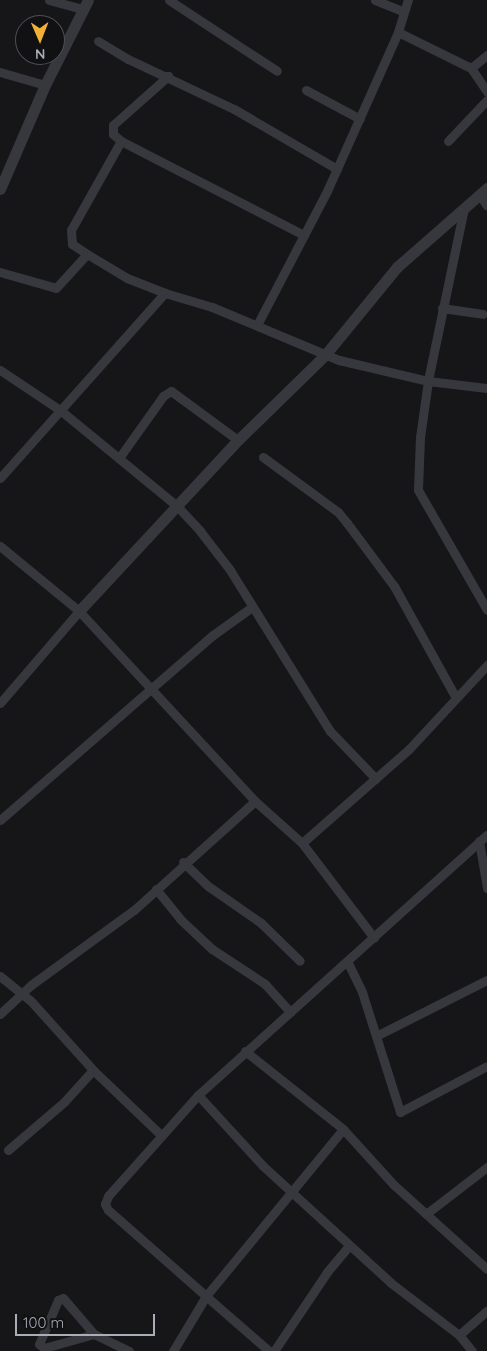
<!DOCTYPE html>
<html>
<head>
<meta charset="utf-8">
<style>
  body { margin:0 }
  #map { position:relative; width:487px; height:1351px; overflow:hidden; background:#161618; font-family:Quicksand,sans-serif }
  div>[style] { position:absolute }
  [style*='--x'] { left:calc(var(--x)*1px); top:calc(var(--y)*1px); width:calc(var(--w)*1px); rotate:calc(var(--a)*1deg) }
  .minor>* { height:9px; margin:-4.5px; padding:0 4.5px; transform-origin:4.5px; border-radius:4.5px; background:#37383d }
  .tertiary>* { height:11px; margin:-5.5px; padding:0 5.5px; transform-origin:5.5px; border-radius:5.5px; background:#37383d }
  span { translate:-50% -50%; white-space:nowrap; text-align:center; line-height:1.15; -webkit-text-stroke:4px #111113; paint-order:stroke }
  .north { position:absolute; left:15px; top:15px; width:50px; height:50px; box-sizing:border-box; background:#111113; border:1px solid #4d4f55; border-radius:50%; rotate:179deg; font-size:14px; font-weight:700; line-height:20px; text-align:center; color:#a8adb8 }
  .north::after { content:''; display:block; margin:auto; width:18px; height:22px; background:#f2b134; clip-path:polygon(50% 0,100% 100%,50% 72%,0 100%) }
  .scale { position:absolute; left:15px; top:1314px; width:140px; height:22px; box-sizing:border-box; border:2px solid #a8adb8; border-top:0; padding-left:6px; font-size:15px; line-height:18px; white-space:nowrap; color:#a8adb8; -webkit-text-stroke:4px #111113; paint-order:stroke }
</style>
</head>
<body>
<div id="map">
  <div class="minor">
    <i style="--x:49;--y:0;--w:35;--a:15"></i>
    <i style="--x:169;--y:0;--w:129;--a:33.3"></i>
    <i style="--x:375;--y:0;--w:31;--a:22"></i>
    <i style="--x:398;--y:32;--w:81;--a:26.3"></i>
    <i style="--x:471;--y:68;--w:29;--a:56"></i>
    <i style="--x:98;--y:41;--w:35;--a:31"></i>
    <i style="--x:128;--y:59;--w:117;--a:25.3"></i>
    <i style="--x:234;--y:109;--w:119;--a:30.2"></i>
    <i style="--x:471;--y:68;--w:21;--a:-39"></i>
    <i style="--x:0;--y:72;--w:47;--a:16.1"></i>
    <i style="--x:306;--y:90;--w:61;--a:28.2"></i>
    <i style="--x:121;--y:141;--w:206;--a:27.2"></i>
    <i style="--x:448;--y:141;--w:57;--a:-46.4"></i>
    <i style="--x:479;--y:194;--w:14;--a:56"></i>
    <i style="--x:464;--y:208;--w:177;--a:101.8"></i>
    <i style="--x:428;--y:381;--w:57;--a:98.1"></i>
    <i style="--x:420;--y:437;--w:53;--a:92.2"></i>
    <i style="--x:418;--y:490;--w:138;--a:60.1"></i>
    <i style="--x:87;--y:254;--w:18;--a:-146"></i>
    <i style="--x:72;--y:244;--w:14;--a:-94"></i>
    <i style="--x:71;--y:230;--w:102;--a:-60.7"></i>
    <i style="--x:121;--y:141;--w:11;--a:-139"></i>
    <i style="--x:113;--y:134;--w:9;--a:-90"></i>
    <i style="--x:113;--y:125;--w:74;--a:-41.7"></i>
    <i style="--x:0;--y:272;--w:58;--a:15.9"></i>
    <i style="--x:56;--y:288;--w:46;--a:-47.6"></i>
    <i style="--x:87;--y:254;--w:47;--a:31"></i>
    <i style="--x:127;--y:278;--w:41;--a:21.5"></i>
    <i style="--x:442;--y:308;--w:41;--a:8.3"></i>
    <i style="--x:257;--y:325;--w:151;--a:-62.4"></i>
    <i style="--x:327;--y:191;--w:174;--a:-65.9"></i>
    <i style="--x:398;--y:32;--w:34;--a:-73"></i>
    <i style="--x:0;--y:370;--w:72;--a:33.7"></i>
    <i style="--x:60;--y:410;--w:151;--a:39.4"></i>
    <i style="--x:177;--y:506;--w:34;--a:47"></i>
    <i style="--x:200;--y:531;--w:49;--a:52.4"></i>
    <i style="--x:230;--y:570;--w:190;--a:58.2"></i>
    <i style="--x:330;--y:731;--w:66;--a:46.2"></i>
    <i style="--x:263;--y:457;--w:93;--a:36.3"></i>
    <i style="--x:338;--y:512;--w:14;--a:51"></i>
    <i style="--x:347;--y:523;--w:79;--a:53.3"></i>
    <i style="--x:394;--y:586;--w:126;--a:61"></i>
    <i style="--x:119;--y:458;--w:76;--a:-54.6"></i>
    <i style="--x:163;--y:396;--w:9;--a:-32"></i>
    <i style="--x:171;--y:391;--w:83;--a:36.2"></i>
    <i style="--x:0;--y:478;--w:248;--a:-48.3"></i>
    <i style="--x:165;--y:293;--w:49;--a:16.6"></i>
    <i style="--x:212;--y:307;--w:138;--a:22.7"></i>
    <i style="--x:339;--y:360;--w:91;--a:13.3"></i>
    <i style="--x:428;--y:381;--w:59;--a:6.8"></i>
    <i style="--x:0;--y:546;--w:102;--a:39.4"></i>
    <i style="--x:79;--y:611;--w:259;--a:47.2"></i>
    <i style="--x:255;--y:801;--w:63;--a:41.8"></i>
    <i style="--x:302;--y:843;--w:119;--a:52.8"></i>
    <i style="--x:0;--y:703;--w:121;--a:-49.3"></i>
    <i style="--x:0;--y:820;--w:282;--a:-41"></i>
    <i style="--x:213;--y:635;--w:48;--a:-35.7"></i>
    <i style="--x:479;--y:841;--w:48;--a:80.3"></i>
    <i style="--x:302;--y:843;--w:142;--a:-41.3"></i>
    <i style="--x:409;--y:749;--w:115;--a:-47.1"></i>
    <i style="--x:183;--y:862;--w:35;--a:44"></i>
    <i style="--x:208;--y:886;--w:65;--a:34.9"></i>
    <i style="--x:261;--y:923;--w:54;--a:44.3"></i>
    <i style="--x:156;--y:889;--w:38;--a:51"></i>
    <i style="--x:180;--y:919;--w:44;--a:43.2"></i>
    <i style="--x:212;--y:949;--w:64;--a:33.4"></i>
    <i style="--x:265;--y:984;--w:38;--a:48"></i>
    <i style="--x:348;--y:963;--w:32;--a:64"></i>
    <i style="--x:362;--y:992;--w:126;--a:72.4"></i>
    <i style="--x:400;--y:1112;--w:98;--a:-27.9"></i>
    <i style="--x:0;--y:976;--w:38;--a:39"></i>
    <i style="--x:30;--y:1000;--w:94;--a:48"></i>
    <i style="--x:93;--y:1070;--w:95;--a:43.7"></i>
    <i style="--x:0;--y:1014;--w:42;--a:-43.1"></i>
    <i style="--x:31;--y:985;--w:127;--a:-36.1"></i>
    <i style="--x:134;--y:910;--w:163;--a:-42"></i>
    <i style="--x:376;--y:1036;--w:124;--a:-26.8"></i>
    <i style="--x:245;--y:1051;--w:125;--a:38.5"></i>
    <i style="--x:343;--y:1129;--w:76;--a:47.7"></i>
    <i style="--x:394;--y:1185;--w:125;--a:42.1"></i>
    <i style="--x:198;--y:1095;--w:96;--a:47.5"></i>
    <i style="--x:263;--y:1166;--w:173;--a:42.4"></i>
    <i style="--x:391;--y:1283;--w:86;--a:37.4"></i>
    <i style="--x:8;--y:1150;--w:74;--a:-40.6"></i>
    <i style="--x:64;--y:1102;--w:43;--a:-47.8"></i>
    <i style="--x:426;--y:1214;--w:77;--a:-37.6"></i>
    <i style="--x:94;--y:1334;--w:52;--a:164.4"></i>
    <i style="--x:44;--y:1348;--w:6;--a:-141"></i>
    <i style="--x:39;--y:1344;--w:48;--a:-66.6"></i>
    <i style="--x:58;--y:1300;--w:5;--a:-22"></i>
    <i style="--x:63;--y:1298;--w:48;--a:49.3"></i>
    <i style="--x:94;--y:1334;--w:39;--a:26"></i>
    <i style="--x:173;--y:1351;--w:64;--a:-59"></i>
    <i style="--x:206;--y:1296;--w:130;--a:-138.7"></i>
    <i style="--x:108;--y:1210;--w:7;--a:-117"></i>
    <i style="--x:105;--y:1204;--w:9;--a:-69"></i>
    <i style="--x:108;--y:1196;--w:135;--a:-48.3"></i>
    <i style="--x:198;--y:1095;--w:389;--a:-42"></i>
    <i style="--x:269;--y:1351;--w:84;--a:-138.9"></i>
    <i style="--x:206;--y:1296;--w:216;--a:-50.6"></i>
    <i style="--x:274;--y:1351;--w:95;--a:-56.1"></i>
    <i style="--x:327;--y:1272;--w:34;--a:-50"></i>
    <i style="--x:472;--y:1351;--w:21;--a:-129"></i>
    <i style="--x:459;--y:1335;--w:37;--a:-41"></i>
  </div>
  <div class="tertiary">
    <i style="--x:0;--y:189;--w:113;--a:-66.6"></i>
    <i style="--x:45;--y:85;--w:95;--a:-63.2"></i>
    <i style="--x:79;--y:611;--w:233;--a:-47.1"></i>
    <i style="--x:238;--y:440;--w:122;--a:-44.3"></i>
    <i style="--x:325;--y:355;--w:114;--a:-50.7"></i>
    <i style="--x:397;--y:267;--w:120;--a:-41.3"></i>
  </div>
  <div class="north">N</div>
  <div class="scale">100 m</div>
</div>
</body>
</html>
